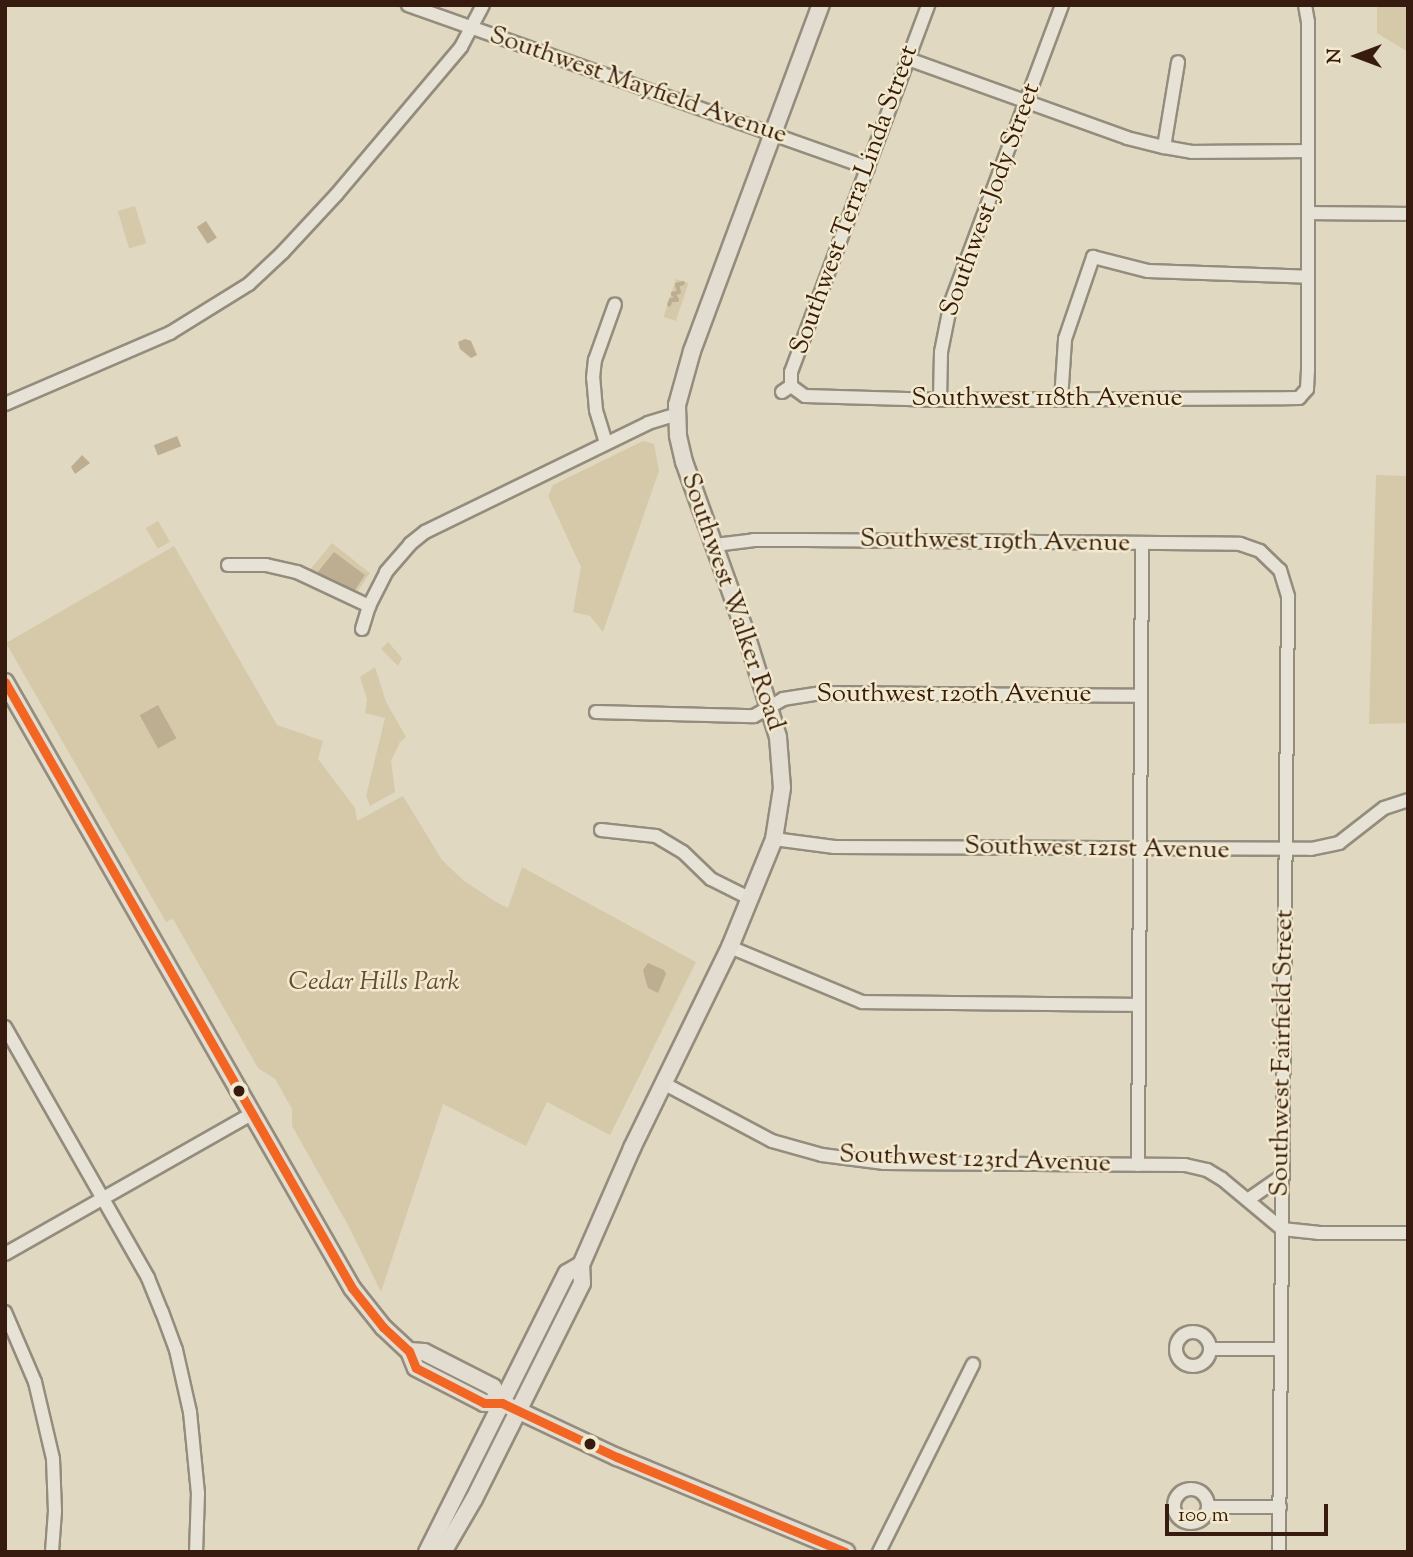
<!DOCTYPE html>
<html>
<head>
<meta charset="utf-8">
<style>
  body { margin:0 }
  #map { position:relative; width:1413px; height:1557px; overflow:hidden; background:#e0d8c1; font-family:"Sorts Mill Goudy",serif }
  div>[style] { position:absolute }
  [style*='--x'] { left:calc(var(--x)*1px); top:calc(var(--y)*1px); width:calc(var(--w)*1px); rotate:calc(var(--a)*1deg) }
  .green>* { inset:0; background:#d6c9aa; transform-origin:0 0 }
  .water>* { inset:0; background:#beae91; transform-origin:0 0 }
  .stream>* { height:3.5px; margin:-1.75px; padding:0 1.75px; transform-origin:1.75px; border-radius:1.75px; background:#beae91 }
  .roads { filter:drop-shadow(2px 0 #948c7d) drop-shadow(-2px 0 #948c7d) drop-shadow(0 2px #948c7d) drop-shadow(0 -2px #948c7d) }
  .minor>* { height:12px; margin:-6px; padding:0 6px; transform-origin:6px; border-radius:6px; background:#e6e2d6 }
  .minor>.ring { margin:-6px; padding:0; box-sizing:content-box; background:none; border:12px solid #e6e2d6; border-radius:50% }
  .major>* { height:16px; margin:-8px; padding:0 8px; transform-origin:8px; border-radius:8px; background:#e2ddd0 }
  .bus-1>* { height:9px; margin:-4.5px; padding:0 4.5px; transform-origin:4.5px; border-radius:4.5px; background:#f26522 }
  .dots>* { width:19px; height:19px; translate:-50% -50%; box-sizing:border-box; border:4px solid #f3eace; border-radius:50% }
  span { translate:-50% -50%; white-space:nowrap; text-align:center; line-height:1.15; -webkit-text-stroke:5px #f3eace; paint-order:stroke }
  .street-label { font-size:26px; color:#371b0e }
  .park-label { font-size:26px; color:#644c37; font-style:italic }
  .frame { position:absolute; inset:0; border:7px solid #371b0e; pointer-events:none }
  .north { position:absolute; left:1322px; top:21px; width:70px; height:70px; -webkit-text-stroke:5px #f3eace; paint-order:stroke; rotate:270deg; font-size:19px; font-weight:700; line-height:28px; text-align:center; color:#371b0e }
  .north::after { content:''; display:block; margin:auto; width:24px; height:32px; background:#371b0e; clip-path:polygon(50% 0,100% 100%,50% 72%,0 100%) }
  .scale { position:absolute; left:1165px; top:1504px; width:163px; height:32px; box-sizing:border-box; border:4px solid #371b0e; border-top:0; padding-left:9px; font-size:21px; line-height:24px; white-space:nowrap; color:#371b0e; -webkit-text-stroke:5px #f3eace; paint-order:stroke }
</style>
</head>
<body>
<div id="map">
  <div class="green">
    <i style="clip-path:polygon(1377px 5px,1408px 5px,1408px 52px,1377px 33px)"></i>
    <i style="left:135px;top:206px;width:39px;height:18px;rotate:73deg"></i>
    <i style="left:676px;top:279px;width:13px;height:40px;rotate:18deg"></i>
    <i style="clip-path:polygon(643px 441px,654px 444px,659px 471px,603px 632px,590px 616px,573px 612px,581px 567px,548px 496px,553px 485px)"></i>
    <i style="clip-path:polygon(1376px 475px,1408px 476px,1408px 723px,1369px 724px)"></i>
    <i style="left:158px;top:521px;width:24px;height:14px;rotate:60deg"></i>
    <i style="clip-path:polygon(332px 543px,370px 573px,355px 595px,309px 571px)"></i>
    <i style="clip-path:polygon(174px 546px,277px 725px,323px 741px,318px 759px,355px 808px,357px 821px,403px 796px,442px 860px,464px 881px,496px 902px,508px 908px,522px 867px,696px 962px,610px 1135px,547px 1102px,526px 1146px,443px 1104px,381px 1292px,348px 1225px,292px 1126px,292px 1109px,275px 1079px,258px 1068px,173px 919px,166px 922px,6px 643px)"></i>
    <i style="clip-path:polygon(388px 642px,402px 658px,398px 666px,381px 649px)"></i>
    <i style="clip-path:polygon(375px 667px,386px 702px,406px 737px,400px 742px,391px 761px,395px 792px,370px 806px,366px 796px,385px 718px,365px 713px,367px 699px,360px 677px)"></i>
  </div>
  <div class="water">
    <i style="left:206px;top:221px;width:20px;height:11px;rotate:57deg"></i>
    <i style="clip-path:polygon(465px 339px,471px 341px,477px 355px,471px 358px,460px 349px,458px 342px)"></i>
    <i style="left:177px;top:436px;width:11px;height:25px;rotate:68deg"></i>
    <i style="clip-path:polygon(82px 455px,90px 463px,75px 474px,71px 467px)"></i>
    <i style="clip-path:polygon(334px 552px,365px 575px,353px 593px,317px 573px)"></i>
    <i style="left:158px;top:705px;width:38px;height:21px;rotate:61deg"></i>
    <i style="clip-path:polygon(648px 963px,664px 970px,666px 974px,658px 993px,648px 988px,646px 982px,643px 970px)"></i>
  </div>
  <div class="stream">
    <i style="--x:669;--y:305;--w:5;--a:-68"></i>
    <i style="--x:671;--y:300;--w:6;--a:0"></i>
    <i style="--x:677;--y:300;--w:7;--a:-124"></i>
    <i style="--x:673;--y:294;--w:6;--a:-18"></i>
    <i style="--x:679;--y:292;--w:7;--a:-106"></i>
    <i style="--x:677;--y:285;--w:6;--a:-18"></i>
  </div>
  <div class="roads">
    <div class="minor">
      <i style="--x:408;--y:5;--w:488;--a:19.5"></i>
      <i style="--x:908;--y:59;--w:233;--a:19.8"></i>
      <i style="--x:1127;--y:138;--w:38;--a:14"></i>
      <i style="--x:1164;--y:147;--w:28;--a:10"></i>
      <i style="--x:1192;--y:152;--w:116;--a:-0.5"></i>
      <i style="--x:1164;--y:147;--w:86;--a:-80.6"></i>
      <i style="--x:1308;--y:213;--w:100;--a:0.6"></i>
      <i style="--x:791;--y:386;--w:17;--a:36"></i>
      <i style="--x:805;--y:396;--w:135;--a:1.7"></i>
      <i style="--x:940;--y:400;--w:359;--a:-0.3"></i>
      <i style="--x:1299;--y:398;--w:12;--a:-48"></i>
      <i style="--x:1307;--y:389;--w:19;--a:-87"></i>
      <i style="--x:1308;--y:370;--w:348;--a:-90"></i>
      <i style="--x:1308;--y:22;--w:17;--a:-100"></i>
      <i style="--x:782;--y:392;--w:11;--a:-34"></i>
      <i style="--x:791;--y:386;--w:14;--a:-90"></i>
      <i style="--x:791;--y:372;--w:392;--a:-69.5"></i>
      <i style="--x:940;--y:400;--w:48;--a:-88.8"></i>
      <i style="--x:941;--y:352;--w:51;--a:-78.7"></i>
      <i style="--x:951;--y:302;--w:317;--a:-69.5"></i>
      <i style="--x:1061;--y:400;--w:61;--a:-86.2"></i>
      <i style="--x:1065;--y:339;--w:87;--a:-71.1"></i>
      <i style="--x:1093;--y:257;--w:57;--a:14.3"></i>
      <i style="--x:1148;--y:271;--w:160;--a:2.1"></i>
      <i style="--x:5;--y:404;--w:180;--a:-23.3"></i>
      <i style="--x:170;--y:333;--w:93;--a:-31.8"></i>
      <i style="--x:249;--y:284;--w:47;--a:-43.3"></i>
      <i style="--x:283;--y:252;--w:78;--a:-47.1"></i>
      <i style="--x:336;--y:195;--w:194;--a:-49.8"></i>
      <i style="--x:461;--y:47;--w:47;--a:-62.4"></i>
      <i style="--x:606;--y:443;--w:34;--a:-107"></i>
      <i style="--x:596;--y:410;--w:32;--a:-95"></i>
      <i style="--x:593;--y:378;--w:18;--a:-84"></i>
      <i style="--x:595;--y:360;--w:59;--a:-70.3"></i>
      <i style="--x:715;--y:545;--w:38;--a:-7"></i>
      <i style="--x:753;--y:540;--w:52;--a:0"></i>
      <i style="--x:805;--y:540;--w:435;--a:0.5"></i>
      <i style="--x:1240;--y:544;--w:21;--a:19"></i>
      <i style="--x:1260;--y:551;--w:28;--a:44"></i>
      <i style="--x:1280;--y:570;--w:28;--a:73"></i>
      <i style="--x:1288;--y:597;--w:955;--a:90.54"></i>
      <i style="--x:228;--y:565;--w:38;--a:0"></i>
      <i style="--x:266;--y:565;--w:32;--a:13"></i>
      <i style="--x:297;--y:572;--w:80;--a:25.3"></i>
      <i style="--x:362;--y:629;--w:24;--a:-73"></i>
      <i style="--x:369;--y:606;--w:38;--a:-63"></i>
      <i style="--x:386;--y:572;--w:37;--a:-49"></i>
      <i style="--x:410;--y:544;--w:19;--a:-39"></i>
      <i style="--x:425;--y:532;--w:248;--a:-26"></i>
      <i style="--x:648;--y:423;--w:30;--a:-17"></i>
      <i style="--x:596;--y:712;--w:158;--a:1.5"></i>
      <i style="--x:754;--y:716;--w:34;--a:-30"></i>
      <i style="--x:783;--y:699;--w:38;--a:-9"></i>
      <i style="--x:821;--y:693;--w:320;--a:0.5"></i>
      <i style="--x:601;--y:830;--w:55;--a:6.2"></i>
      <i style="--x:656;--y:836;--w:31;--a:31"></i>
      <i style="--x:683;--y:852;--w:39;--a:44"></i>
      <i style="--x:711;--y:879;--w:45;--a:26.6"></i>
      <i style="--x:774;--y:839;--w:61;--a:7.6"></i>
      <i style="--x:834;--y:847;--w:477;--a:0.2"></i>
      <i style="--x:1311;--y:849;--w:29;--a:-12"></i>
      <i style="--x:1339;--y:843;--w:57;--a:-37.9"></i>
      <i style="--x:1384;--y:808;--w:25;--a:-18"></i>
      <i style="--x:730;--y:947;--w:143;--a:22.6"></i>
      <i style="--x:862;--y:1002;--w:277;--a:0.6"></i>
      <i style="--x:5;--y:1027;--w:289;--a:60.3"></i>
      <i style="--x:148;--y:1278;--w:37;--a:68"></i>
      <i style="--x:162;--y:1312;--w:40;--a:69.8"></i>
      <i style="--x:176;--y:1350;--w:64;--a:77.3"></i>
      <i style="--x:190;--y:1412;--w:81;--a:84.4"></i>
      <i style="--x:198;--y:1493;--w:59;--a:91.9"></i>
      <i style="--x:663;--y:1083;--w:123;--a:28"></i>
      <i style="--x:772;--y:1141;--w:52;--a:15.6"></i>
      <i style="--x:822;--y:1155;--w:63;--a:7.4"></i>
      <i style="--x:884;--y:1163;--w:301;--a:0.4"></i>
      <i style="--x:1185;--y:1165;--w:23;--a:13"></i>
      <i style="--x:1207;--y:1170;--w:17;--a:31"></i>
      <i style="--x:1222;--y:1179;--w:78;--a:39.8"></i>
      <i style="--x:1282;--y:1229;--w:36;--a:6"></i>
      <i style="--x:1318;--y:1233;--w:90;--a:0"></i>
      <i style="--x:1138;--y:1165;--w:621;--a:-89.63"></i>
      <i style="--x:1249;--y:1199;--w:40;--a:-34.9"></i>
      <i style="--x:5;--y:1254;--w:285;--a:-29.6"></i>
      <i style="--x:5;--y:1312;--w:76;--a:66.8"></i>
      <i style="--x:35;--y:1382;--w:79;--a:76.8"></i>
      <i style="--x:53;--y:1459;--w:52;--a:87.8"></i>
      <i style="--x:55;--y:1511;--w:41;--a:94.2"></i>
      <i class="ring" style="left:1176px;top:1332px;width:22px;height:22px"></i>
      <i style="--x:1210;--y:1349;--w:71;--a:0"></i>
      <i class="ring" style="left:1174px;top:1489px;width:22px;height:22px"></i>
      <i style="--x:1208;--y:1507;--w:72;--a:0"></i>
      <i style="--x:879;--y:1552;--w:210;--a:-63.4"></i>
    </div>
    <div class="major">
      <i style="--x:5;--y:682;--w:698;--a:60.2"></i>
      <i style="--x:352;--y:1288;--w:50;--a:51.5"></i>
      <i style="--x:383;--y:1327;--w:35;--a:43"></i>
      <i style="--x:409;--y:1351;--w:18;--a:68"></i>
      <i style="--x:416;--y:1368;--w:76;--a:27.2"></i>
      <i style="--x:484;--y:1403;--w:18;--a:0"></i>
      <i style="--x:502;--y:1403;--w:127;--a:25.2"></i>
      <i style="--x:617;--y:1457;--w:248;--a:22.5"></i>
      <i style="--x:409;--y:1351;--w:15;--a:4"></i>
      <i style="--x:424;--y:1352;--w:77;--a:26.9"></i>
      <i style="--x:493;--y:1387;--w:18;--a:61"></i>
      <i style="--x:427;--y:1552;--w:312;--a:-63.4"></i>
      <i style="--x:567;--y:1273;--w:16;--a:-30"></i>
      <i style="--x:443;--y:1552;--w:61;--a:-59.7"></i>
      <i style="--x:474;--y:1499;--w:241;--a:-63.4"></i>
      <i style="--x:582;--y:1283;--w:18;--a:-93"></i>
      <i style="--x:581;--y:1265;--w:128;--a:-66.4"></i>
      <i style="--x:632;--y:1148;--w:224;--a:-64"></i>
      <i style="--x:730;--y:947;--w:117;--a:-67.8"></i>
      <i style="--x:774;--y:839;--w:52;--a:-81.1"></i>
      <i style="--x:782;--y:788;--w:51;--a:-94.5"></i>
      <i style="--x:778;--y:737;--w:108;--a:-107.3"></i>
      <i style="--x:746;--y:634;--w:183;--a:-109.8"></i>
      <i style="--x:684;--y:462;--w:28;--a:-103"></i>
      <i style="--x:678;--y:435;--w:30;--a:-92"></i>
      <i style="--x:677;--y:405;--w:56;--a:-74.5"></i>
      <i style="--x:692;--y:351;--w:369;--a:-69.6"></i>
    </div>
  </div>
  <div class="bus-1">
    <i style="--x:5;--y:682;--w:698;--a:60.2"></i>
    <i style="--x:352;--y:1288;--w:50;--a:51.5"></i>
    <i style="--x:383;--y:1327;--w:35;--a:43"></i>
    <i style="--x:409;--y:1351;--w:18;--a:68"></i>
    <i style="--x:416;--y:1368;--w:76;--a:27.2"></i>
    <i style="--x:484;--y:1403;--w:18;--a:0"></i>
    <i style="--x:502;--y:1403;--w:127;--a:25.2"></i>
    <i style="--x:617;--y:1457;--w:247;--a:22.6"></i>
  </div>
  <div class="dots">
    <i style="left:239px;top:1091px;background:#371b0e"></i>
    <i style="left:590px;top:1444px;background:#371b0e"></i>
  </div>
  <div class="street-label">
    <span style="left:638px;top:86px;rotate:19deg">Southwest Mayfield Avenue</span>
    <span style="left:855px;top:200px;rotate:-70deg">Southwest Terra Linda Street</span>
    <span style="left:991px;top:200px;rotate:-70deg">Southwest Jody Street</span>
    <span style="left:1047px;top:399px">Southwest 118th Avenue</span>
    <span style="left:995px;top:542px;rotate:1deg">Southwest 119th Avenue</span>
    <span style="left:732px;top:602px;rotate:71deg">Southwest Walker Road</span>
    <span style="left:954px;top:695px">Southwest 120th Avenue</span>
    <span style="left:1097px;top:849px;rotate:1deg">Southwest 121st Avenue</span>
    <span style="left:1283px;top:1053px;rotate:-89deg">Southwest Fairfield Street</span>
    <span style="left:975px;top:1160px;rotate:2deg">Southwest 123rd Avenue</span>
  </div>
  <div class="park-label">
    <span style="left:374px;top:983px">Cedar Hills Park</span>
  </div>
  <div class="frame"></div>
  <div class="north">N</div>
  <div class="scale">100 m</div>
</div>
</body>
</html>
